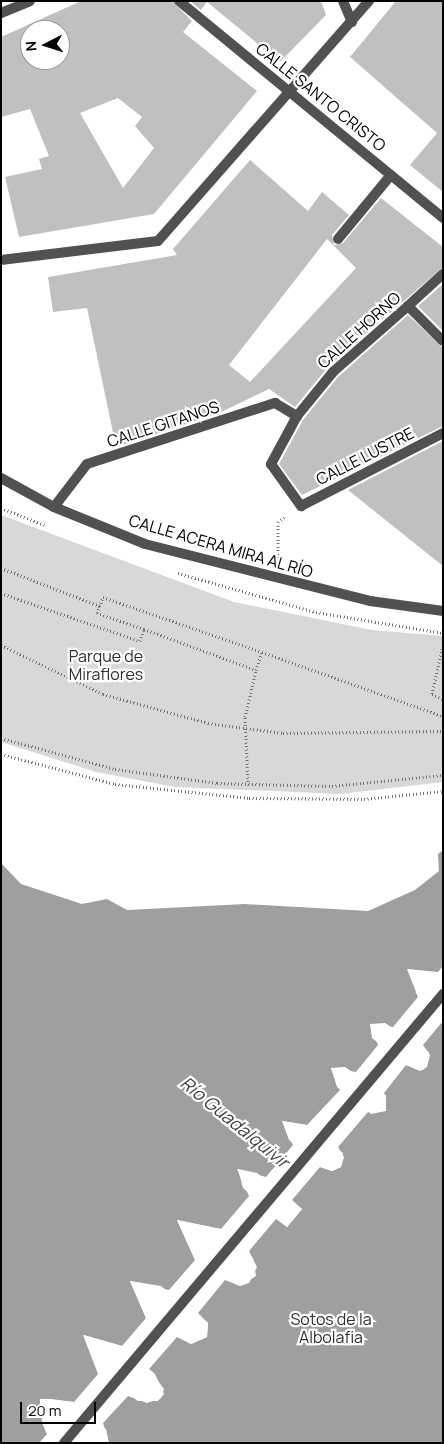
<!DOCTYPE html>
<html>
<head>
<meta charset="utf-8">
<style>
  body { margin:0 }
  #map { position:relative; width:444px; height:1444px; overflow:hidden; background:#fff; font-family:Manrope,sans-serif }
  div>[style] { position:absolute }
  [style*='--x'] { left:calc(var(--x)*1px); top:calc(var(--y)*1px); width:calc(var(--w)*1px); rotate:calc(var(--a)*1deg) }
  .green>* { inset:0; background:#d8d8d8 }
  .water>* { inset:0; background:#9f9f9f }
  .pier>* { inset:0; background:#fff }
  .building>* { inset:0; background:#c0c0c0 }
  .path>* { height:3px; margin-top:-1.5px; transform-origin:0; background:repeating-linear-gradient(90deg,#737373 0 1px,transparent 0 3.5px) }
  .pedestrian>* { height:10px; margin:-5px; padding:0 5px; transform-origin:5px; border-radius:5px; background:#515151 }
  .minor>* { height:10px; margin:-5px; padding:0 5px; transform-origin:5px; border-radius:5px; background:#515151 }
  .tertiary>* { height:10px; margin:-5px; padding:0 5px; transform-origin:5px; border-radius:5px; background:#515151 }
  span { translate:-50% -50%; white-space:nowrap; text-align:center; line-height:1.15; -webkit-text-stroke:4.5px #fff; paint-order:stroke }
  .street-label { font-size:16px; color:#000 }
  .park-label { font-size:16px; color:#2f2f2f }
  .water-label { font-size:18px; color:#404040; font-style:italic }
  .frame { position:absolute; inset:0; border:2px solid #000; pointer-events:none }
  .north { position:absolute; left:20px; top:20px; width:50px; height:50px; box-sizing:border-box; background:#fff; border:1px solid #999; border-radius:50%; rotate:265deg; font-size:14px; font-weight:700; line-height:20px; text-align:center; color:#000 }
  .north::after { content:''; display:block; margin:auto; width:18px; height:22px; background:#000; clip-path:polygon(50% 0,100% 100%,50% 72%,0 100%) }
  .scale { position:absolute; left:20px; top:1402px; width:76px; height:22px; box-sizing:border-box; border:2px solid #000; border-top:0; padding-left:6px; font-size:15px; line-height:18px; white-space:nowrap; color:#000; -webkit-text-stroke:4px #fff; paint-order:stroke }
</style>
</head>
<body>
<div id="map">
  <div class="green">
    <i style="clip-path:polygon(1px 515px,234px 602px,372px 630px,443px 636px,443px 782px,340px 794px,175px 787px,96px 772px,1px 742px)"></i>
  </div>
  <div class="water">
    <i style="clip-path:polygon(evenodd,443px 850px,443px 975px,408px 969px,418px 997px,443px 1014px,443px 1443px,109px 1443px,106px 1429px,74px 1402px,51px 1399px,40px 1399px,40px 1412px,47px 1434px,56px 1443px,1px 1443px,1px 863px,21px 884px,82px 904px,107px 899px,127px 910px,245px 904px,368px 911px,415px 890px,439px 871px,438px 854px,443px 850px,385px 1023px,429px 1052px,424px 1070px,406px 1065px,372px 1038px,370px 1024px,385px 1023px,443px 850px,345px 1067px,386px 1095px,386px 1111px,371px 1114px,337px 1087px,331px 1068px,345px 1067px,443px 850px,282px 1121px,307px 1125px,343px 1153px,341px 1167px,332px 1171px,320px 1167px,289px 1140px,282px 1121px,443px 850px,238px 1169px,257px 1173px,302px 1209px,287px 1227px,243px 1188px,238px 1169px,443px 850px,177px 1220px,220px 1229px,253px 1258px,256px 1276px,240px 1286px,195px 1260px,177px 1220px,443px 850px,130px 1281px,161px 1286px,208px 1323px,207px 1337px,191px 1344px,146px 1318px,130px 1281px,443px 850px,84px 1335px,122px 1346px,155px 1374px,164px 1394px,158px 1401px,138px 1401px,99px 1374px,84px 1335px)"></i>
  </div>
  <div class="pier">
    <i style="clip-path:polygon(evenodd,443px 966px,443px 978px,410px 971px,420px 996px,443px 1011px,443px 1021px,423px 1045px,430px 1055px,427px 1067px,420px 1071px,406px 1065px,384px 1093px,386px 1111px,368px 1112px,338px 1147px,344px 1157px,341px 1167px,332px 1171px,320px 1167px,292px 1200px,302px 1209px,287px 1227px,276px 1219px,249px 1251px,257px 1267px,249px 1283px,240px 1286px,225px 1280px,198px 1313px,208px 1323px,207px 1337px,191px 1344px,177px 1337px,149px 1369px,164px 1389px,161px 1398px,147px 1403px,128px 1396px,103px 1423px,109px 1443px,101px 1425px,73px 1405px,42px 1401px,44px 1423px,59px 1443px,39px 1443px,47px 1434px,42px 1423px,40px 1399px,74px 1402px,98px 1374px,83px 1335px,122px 1346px,146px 1318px,130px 1281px,169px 1290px,195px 1260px,177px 1220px,221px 1229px,249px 1196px,237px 1169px,266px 1177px,293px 1145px,282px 1121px,307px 1125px,340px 1090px,331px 1068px,356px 1072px,378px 1045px,370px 1024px,393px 1027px,418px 997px,407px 969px,438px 972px,443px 966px,378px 1025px,421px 1047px,426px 1053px,425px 1065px,412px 1065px,380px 1043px,372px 1032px,378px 1025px,443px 966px,337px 1069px,355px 1074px,382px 1095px,384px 1110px,372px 1112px,339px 1085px,333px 1074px,337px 1069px,443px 966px,285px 1123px,305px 1127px,336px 1149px,342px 1157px,339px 1166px,329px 1169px,321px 1165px,294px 1144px,285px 1123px,443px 966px,241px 1172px,265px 1180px,299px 1209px,287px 1224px,245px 1187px,241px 1172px,443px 966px,180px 1223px,219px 1231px,247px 1253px,253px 1275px,240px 1283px,197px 1258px,180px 1223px,443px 966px,134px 1284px,168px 1293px,206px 1324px,205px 1336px,198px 1341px,185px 1339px,148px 1316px,134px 1284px,443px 966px,86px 1338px,121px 1348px,156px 1380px,159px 1397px,139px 1399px,101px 1372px,86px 1338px)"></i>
  </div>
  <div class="building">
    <i style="clip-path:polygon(evenodd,81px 1px,172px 1px,192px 21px,183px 32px,257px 91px,154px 214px,19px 237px,5px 177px,42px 169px,39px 159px,49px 156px,30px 109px,1px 117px,1px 37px,81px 1px,30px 30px,60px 30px,60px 60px,30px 60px,30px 30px,81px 1px,118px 98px,142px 117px,135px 126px,154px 148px,123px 188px,80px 113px,118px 98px)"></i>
    <i style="clip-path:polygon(190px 1px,321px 1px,326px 15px,280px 62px,207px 2px,201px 10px)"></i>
    <i style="clip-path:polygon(396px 1px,443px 1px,443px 192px,410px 165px,437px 133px,350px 57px)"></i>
    <i style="clip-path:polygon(evenodd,250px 160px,308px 211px,322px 192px,349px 215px,332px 235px,334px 245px,343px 243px,381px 198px,443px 247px,443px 267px,328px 367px,295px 407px,269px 389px,217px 414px,116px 447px,87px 308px,53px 312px,48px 277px,177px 255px,173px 249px,250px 160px,327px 239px,356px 268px,250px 382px,229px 365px,327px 239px)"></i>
    <i style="clip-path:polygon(443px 284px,443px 331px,418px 306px)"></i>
    <i style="clip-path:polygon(408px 315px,443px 348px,443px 426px,302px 495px,279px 464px,303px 420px,338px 377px)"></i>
    <i style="clip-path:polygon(443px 441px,443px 566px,348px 490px)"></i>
  </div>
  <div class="path">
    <i style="--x:1;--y:508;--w:47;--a:21.1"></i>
    <i style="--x:278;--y:561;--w:39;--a:-90"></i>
    <i style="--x:278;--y:522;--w:10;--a:-37"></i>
    <i style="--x:1;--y:568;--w:106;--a:21"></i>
    <i style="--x:178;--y:573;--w:143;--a:15.8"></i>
    <i style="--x:316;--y:612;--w:129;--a:9.4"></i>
    <i style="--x:1;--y:593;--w:147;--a:19.1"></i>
    <i style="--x:140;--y:641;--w:13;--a:-72"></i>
    <i style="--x:144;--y:629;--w:119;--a:20.1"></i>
    <i style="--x:256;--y:670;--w:19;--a:-72"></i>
    <i style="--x:262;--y:652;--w:192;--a:19.5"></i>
    <i style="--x:144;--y:629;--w:50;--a:-161.2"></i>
    <i style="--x:97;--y:613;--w:17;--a:-69"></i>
    <i style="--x:103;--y:597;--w:168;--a:19.1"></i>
    <i style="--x:1;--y:645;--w:113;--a:25.7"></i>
    <i style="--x:103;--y:694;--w:109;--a:15.4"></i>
    <i style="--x:208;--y:723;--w:76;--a:7.6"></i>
    <i style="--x:283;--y:733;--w:160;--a:-0.7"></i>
    <i style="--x:443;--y:645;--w:50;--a:102.7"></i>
    <i style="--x:432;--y:694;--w:12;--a:24"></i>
    <i style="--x:1;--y:738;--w:118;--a:15.2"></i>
    <i style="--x:115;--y:769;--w:103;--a:7.8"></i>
    <i style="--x:217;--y:783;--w:115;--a:1.5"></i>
    <i style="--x:332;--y:786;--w:112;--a:-5.7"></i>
    <i style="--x:1;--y:754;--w:118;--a:14.7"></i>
    <i style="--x:115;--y:784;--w:135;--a:6"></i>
    <i style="--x:249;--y:798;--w:115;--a:0.5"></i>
    <i style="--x:364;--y:799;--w:79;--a:-5.8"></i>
    <i style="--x:248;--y:785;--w:68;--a:-92.5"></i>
    <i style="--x:245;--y:717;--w:48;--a:-76.8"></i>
  </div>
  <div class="pedestrian">
    <i style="--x:338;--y:239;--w:83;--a:-50.4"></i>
    <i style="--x:443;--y:274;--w:47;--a:137.6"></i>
    <i style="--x:408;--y:306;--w:49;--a:45"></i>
    <i style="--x:64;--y:1443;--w:588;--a:-49.83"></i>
  </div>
  <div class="minor">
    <i style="--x:179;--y:1;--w:342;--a:39.4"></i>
    <i style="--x:343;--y:1;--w:23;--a:67"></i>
    <i style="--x:1;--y:13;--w:31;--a:-22"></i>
    <i style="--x:1;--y:260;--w:158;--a:-6.9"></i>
    <i style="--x:158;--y:241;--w:320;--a:-48.7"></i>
    <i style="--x:408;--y:306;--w:100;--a:138.7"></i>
    <i style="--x:333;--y:372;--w:57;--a:129.3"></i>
    <i style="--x:297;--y:416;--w:55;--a:118.4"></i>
    <i style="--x:271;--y:464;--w:52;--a:54.5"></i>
    <i style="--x:301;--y:506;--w:160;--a:-27.2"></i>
    <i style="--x:54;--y:507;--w:54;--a:-52.5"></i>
    <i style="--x:87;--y:464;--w:198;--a:-18"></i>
    <i style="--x:275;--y:403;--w:26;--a:31"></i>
  </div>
  <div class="tertiary">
    <i style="--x:1;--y:478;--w:60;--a:28.7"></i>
    <i style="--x:54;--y:507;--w:98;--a:22.1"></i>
    <i style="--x:145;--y:544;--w:232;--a:14.2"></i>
    <i style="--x:370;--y:601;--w:74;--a:7.8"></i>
  </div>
  <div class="street-label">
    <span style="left:321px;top:97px;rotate:39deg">CALLE SANTO CRISTO</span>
    <span style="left:359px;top:330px;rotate:-42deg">CALLE HORNO</span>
    <span style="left:163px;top:424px;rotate:-18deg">CALLE GITANOS</span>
    <span style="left:365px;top:456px;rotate:-27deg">CALLE LUSTRE</span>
    <span style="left:221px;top:546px;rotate:16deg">CALLE ACERA MIRA AL RÍO</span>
  </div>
  <div class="park-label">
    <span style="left:106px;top:665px">Parque de<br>Miraflores</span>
    <span style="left:331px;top:1328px">Sotos de la<br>Albolafia</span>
  </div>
  <div class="water-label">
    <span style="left:235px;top:1122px;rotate:39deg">Río Guadalquivir</span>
  </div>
  <div class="frame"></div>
  <div class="north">N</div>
  <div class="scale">20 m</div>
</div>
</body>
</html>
